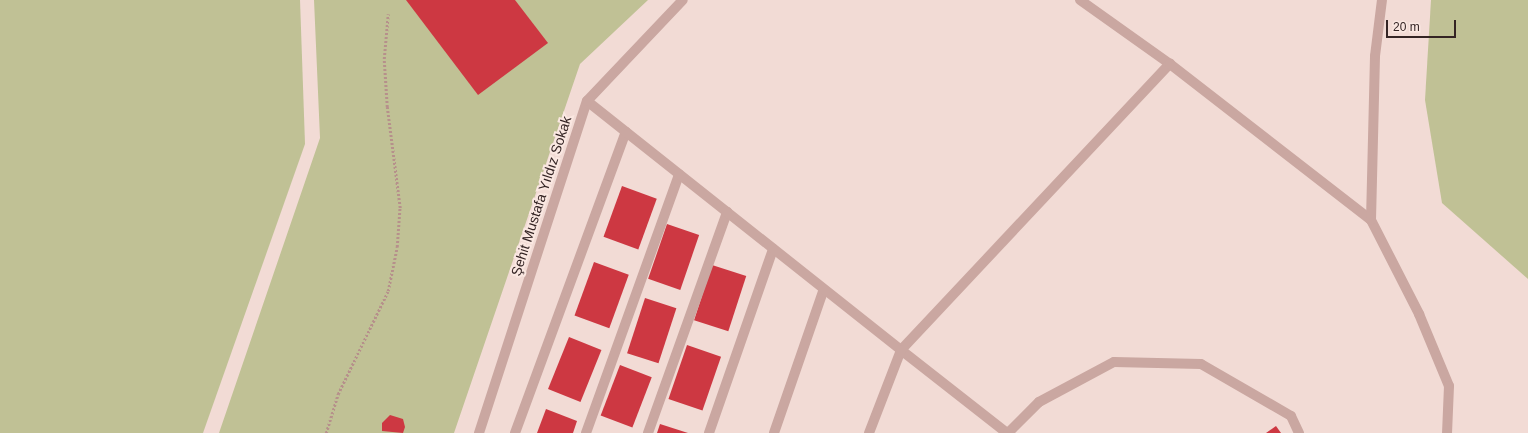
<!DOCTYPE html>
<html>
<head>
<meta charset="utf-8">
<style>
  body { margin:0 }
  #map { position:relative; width:1528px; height:433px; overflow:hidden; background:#f2dbd5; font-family:Helvetica,sans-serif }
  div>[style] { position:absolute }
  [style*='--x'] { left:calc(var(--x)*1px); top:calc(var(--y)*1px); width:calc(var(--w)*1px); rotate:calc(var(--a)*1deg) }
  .green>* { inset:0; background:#c0c195 }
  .building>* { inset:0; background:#cd3842; transform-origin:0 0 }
  .path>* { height:2.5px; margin-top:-1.25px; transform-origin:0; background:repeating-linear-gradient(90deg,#b6908b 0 2px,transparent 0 4px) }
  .lane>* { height:10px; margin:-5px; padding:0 5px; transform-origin:5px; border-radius:5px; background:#caa7a1 }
  .street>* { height:10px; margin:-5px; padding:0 5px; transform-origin:5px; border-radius:5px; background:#caa7a1 }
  span { translate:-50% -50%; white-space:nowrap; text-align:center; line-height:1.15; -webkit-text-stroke:4px #fae7e1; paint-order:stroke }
  .street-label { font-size:14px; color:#342424 }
  .scale { position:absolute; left:1386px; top:20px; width:70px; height:18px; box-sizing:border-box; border:2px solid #342424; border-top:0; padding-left:5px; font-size:12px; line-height:14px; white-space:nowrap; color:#342424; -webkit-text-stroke:3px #fae7e1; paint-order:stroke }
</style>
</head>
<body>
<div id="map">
  <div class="green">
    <i style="clip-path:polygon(0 0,300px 0,305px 144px,203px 433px,0 433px)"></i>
    <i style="clip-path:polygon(314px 0,648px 0,580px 64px,454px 433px,219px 433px,320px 138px)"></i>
    <i style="clip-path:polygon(1431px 0,1528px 0,1528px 279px,1442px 203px,1425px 100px)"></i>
  </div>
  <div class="building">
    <i style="clip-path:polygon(406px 0,515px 0,548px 43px,478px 95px)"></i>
    <i style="left:622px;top:186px;width:37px;height:54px;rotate:20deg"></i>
    <i style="left:667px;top:224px;width:34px;height:58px;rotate:19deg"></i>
    <i style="left:594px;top:262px;width:37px;height:57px;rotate:20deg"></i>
    <i style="left:712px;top:265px;width:36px;height:58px;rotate:18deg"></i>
    <i style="left:645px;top:298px;width:33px;height:58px;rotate:18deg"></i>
    <i style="left:569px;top:337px;width:35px;height:56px;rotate:22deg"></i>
    <i style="left:687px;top:345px;width:36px;height:57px;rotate:19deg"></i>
    <i style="left:620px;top:365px;width:34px;height:54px;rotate:21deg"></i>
    <i style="clip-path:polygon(546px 409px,577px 421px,573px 433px,537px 433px)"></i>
    <i style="clip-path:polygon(390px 415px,403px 419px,405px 427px,403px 433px,382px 431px,382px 423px)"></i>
    <i style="clip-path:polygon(660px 424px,688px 433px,657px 433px)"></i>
    <i style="clip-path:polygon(1276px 426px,1281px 433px,1266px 433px)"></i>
  </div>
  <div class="path">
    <i style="--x:326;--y:433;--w:41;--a:-72.9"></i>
    <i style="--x:338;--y:394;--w:114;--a:-64.1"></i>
    <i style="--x:388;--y:291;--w:45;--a:-78.4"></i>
    <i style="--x:397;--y:247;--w:39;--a:-86"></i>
    <i style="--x:400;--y:208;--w:102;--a:-97.3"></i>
    <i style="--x:387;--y:107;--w:48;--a:-93.6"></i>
    <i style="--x:384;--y:59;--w:45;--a:-84.9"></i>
  </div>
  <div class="lane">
    <i style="--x:901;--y:350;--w:135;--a:38.1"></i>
    <i style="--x:515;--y:433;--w:321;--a:-69.8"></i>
    <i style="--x:586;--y:433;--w:275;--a:-70.2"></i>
    <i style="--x:648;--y:433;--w:235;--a:-70.3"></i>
    <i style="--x:709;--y:433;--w:195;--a:-70.8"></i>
    <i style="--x:774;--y:433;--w:152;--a:-70.9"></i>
    <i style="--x:1008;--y:433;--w:44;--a:-45"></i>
    <i style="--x:1039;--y:402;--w:85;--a:-28.1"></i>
    <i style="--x:1114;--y:362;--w:87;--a:1.3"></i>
    <i style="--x:1201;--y:364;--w:104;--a:30"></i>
    <i style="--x:1291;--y:416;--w:19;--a:65"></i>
  </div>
  <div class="street">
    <i style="--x:1080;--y:0;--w:110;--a:35.4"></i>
    <i style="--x:587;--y:101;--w:401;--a:38.4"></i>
    <i style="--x:901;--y:350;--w:393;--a:-46.8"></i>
    <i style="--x:1170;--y:64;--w:254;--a:37.8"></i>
    <i style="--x:1371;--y:220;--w:106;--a:62.9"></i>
    <i style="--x:1419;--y:314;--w:78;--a:67.4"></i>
    <i style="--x:1449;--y:386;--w:47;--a:92.4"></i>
    <i style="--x:1371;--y:220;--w:164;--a:-88.6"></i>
    <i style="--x:1375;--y:56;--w:56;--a:-82.9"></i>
    <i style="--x:479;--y:433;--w:349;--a:-72"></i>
    <i style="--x:587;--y:101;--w:139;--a:-46.5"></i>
    <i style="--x:869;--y:433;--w:89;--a:-68.9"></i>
  </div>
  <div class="street-label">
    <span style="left:541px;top:196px;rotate:-72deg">Şehit Mustafa Yıldız Sokak</span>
  </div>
  <div class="scale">20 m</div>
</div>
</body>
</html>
